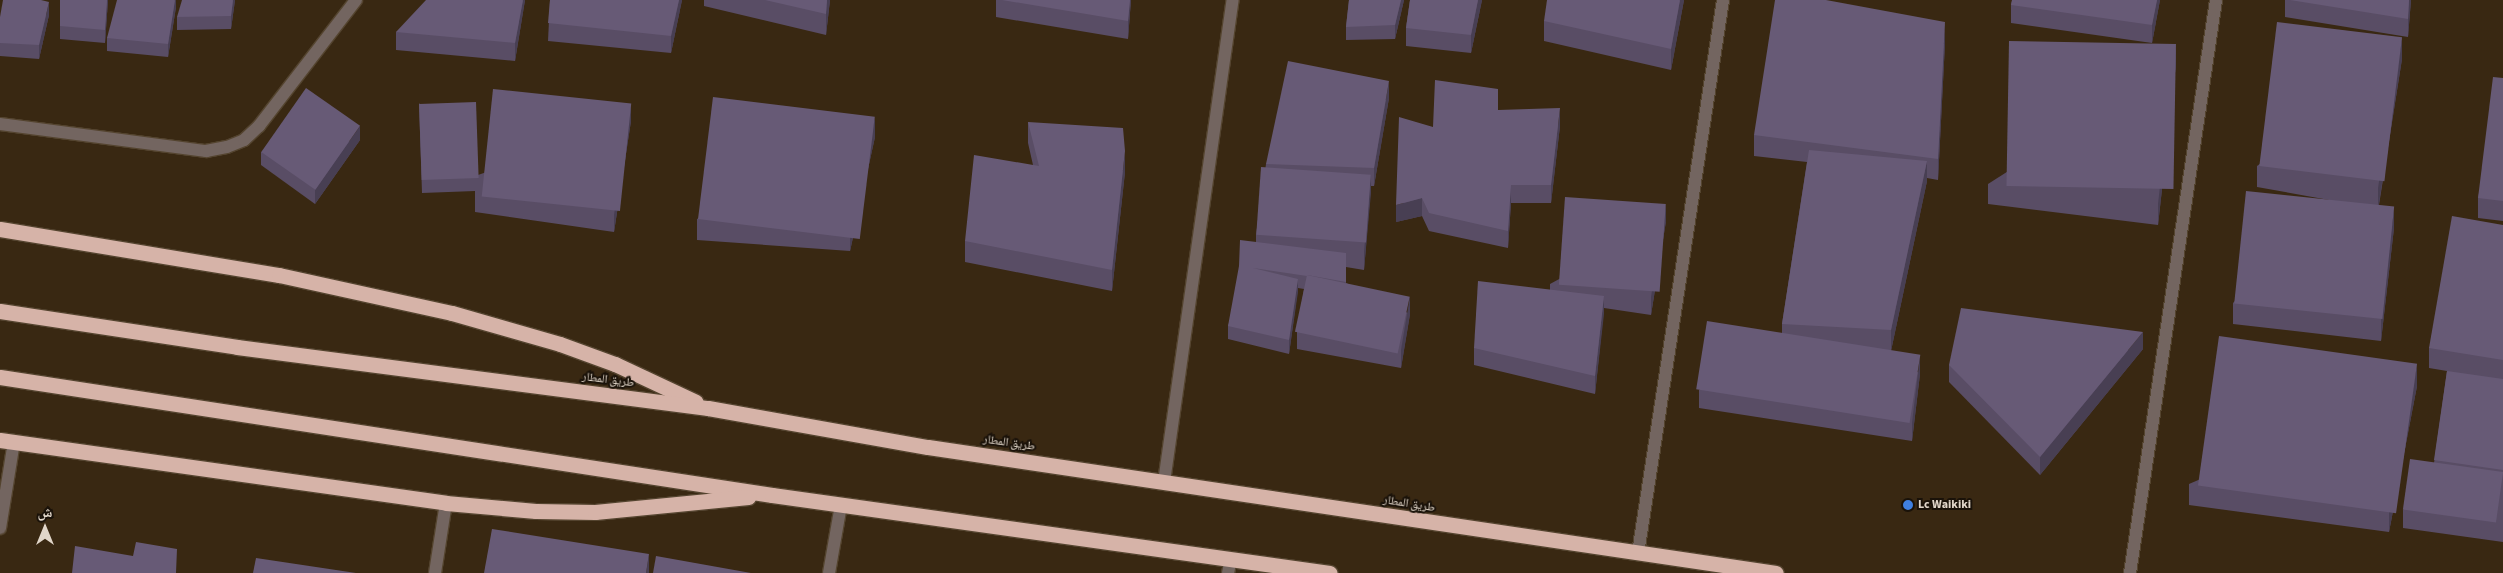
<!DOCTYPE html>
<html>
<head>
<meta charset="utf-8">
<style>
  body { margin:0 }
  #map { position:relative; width:2503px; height:573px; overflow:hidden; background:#392812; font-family:"Source Sans 3","Noto Naskh Arabic",sans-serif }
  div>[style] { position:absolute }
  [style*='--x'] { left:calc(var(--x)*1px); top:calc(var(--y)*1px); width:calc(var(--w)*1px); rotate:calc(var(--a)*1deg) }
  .roads { filter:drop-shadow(1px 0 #54442f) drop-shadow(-1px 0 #54442f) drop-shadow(0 1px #54442f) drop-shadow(0 -1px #54442f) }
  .minor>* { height:12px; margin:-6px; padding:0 6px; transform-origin:6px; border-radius:6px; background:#736560 }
  .highway>* { height:15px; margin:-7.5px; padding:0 7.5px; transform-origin:7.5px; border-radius:7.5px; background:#d6b3a8 }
  .wall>* { inset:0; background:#594d65 }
  .shaded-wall>* { inset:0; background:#483f53 }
  .building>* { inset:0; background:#675a76; transform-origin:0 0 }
  .dots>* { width:14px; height:14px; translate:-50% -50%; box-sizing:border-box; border:2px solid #1a1209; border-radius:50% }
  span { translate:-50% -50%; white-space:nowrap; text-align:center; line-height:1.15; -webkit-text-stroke:4px #1a1209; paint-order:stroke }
  .street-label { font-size:12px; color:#e1d6c9 }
  .poi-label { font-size:12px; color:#e1d6c9; font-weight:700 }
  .left { translate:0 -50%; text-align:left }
  .north { position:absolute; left:20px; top:503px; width:50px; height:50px; -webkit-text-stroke:4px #1a1209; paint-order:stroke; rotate:0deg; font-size:14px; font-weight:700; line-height:20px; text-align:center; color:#e1d6c9 }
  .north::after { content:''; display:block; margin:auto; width:18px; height:22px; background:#e1d6c9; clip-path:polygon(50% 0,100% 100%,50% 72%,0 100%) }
</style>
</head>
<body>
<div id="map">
  <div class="roads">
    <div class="minor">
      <i style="--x:0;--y:124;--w:208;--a:7.5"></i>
      <i style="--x:206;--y:151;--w:21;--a:-11"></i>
      <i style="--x:227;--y:147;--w:18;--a:-22"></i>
      <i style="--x:244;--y:140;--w:21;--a:-43"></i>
      <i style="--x:259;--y:126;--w:159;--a:-52.4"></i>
      <i style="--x:1164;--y:482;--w:487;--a:-81.9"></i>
      <i style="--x:0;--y:528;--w:87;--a:-80.8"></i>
      <i style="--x:1638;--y:553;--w:559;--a:-81.26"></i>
      <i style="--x:435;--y:573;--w:71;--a:-81.1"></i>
      <i style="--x:829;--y:573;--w:69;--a:-80"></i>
      <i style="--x:1228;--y:573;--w:14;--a:-78"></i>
      <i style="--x:2130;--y:573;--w:579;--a:-81.46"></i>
    </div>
    <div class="highway">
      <i style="--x:0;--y:229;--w:283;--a:9.4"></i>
      <i style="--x:279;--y:275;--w:177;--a:12.4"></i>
      <i style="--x:452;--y:313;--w:112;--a:16"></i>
      <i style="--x:560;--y:344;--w:59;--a:20"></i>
      <i style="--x:615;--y:364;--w:89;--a:25.1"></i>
      <i style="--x:0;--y:311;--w:240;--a:8.6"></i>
      <i style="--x:237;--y:347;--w:475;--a:7.4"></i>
      <i style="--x:708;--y:408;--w:223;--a:10.1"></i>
      <i style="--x:928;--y:447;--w:857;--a:8.45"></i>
      <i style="--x:0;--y:377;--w:781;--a:8.69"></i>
      <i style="--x:772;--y:495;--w:563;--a:7.96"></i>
      <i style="--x:0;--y:440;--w:450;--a:8"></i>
      <i style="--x:446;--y:503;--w:90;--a:5.1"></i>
      <i style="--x:536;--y:511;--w:59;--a:1"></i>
      <i style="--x:595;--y:512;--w:154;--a:-5.6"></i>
    </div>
  </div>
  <div class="wall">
    <i style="clip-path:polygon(60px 0,108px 0,105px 43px,60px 39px)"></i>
    <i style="clip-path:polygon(176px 0,176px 7px,168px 57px,107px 51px,107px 38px)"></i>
    <i style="clip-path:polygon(235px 0,231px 29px,177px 30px,177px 17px)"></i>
    <i style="clip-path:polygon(525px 0,515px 61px,396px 50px,396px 32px)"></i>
    <i style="clip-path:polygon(550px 0,682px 0,671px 53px,548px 41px)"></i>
    <i style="clip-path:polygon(704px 0,830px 0,826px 35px,704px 6px)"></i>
    <i style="clip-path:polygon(996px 0,1131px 0,1128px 39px,996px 17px)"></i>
    <i style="clip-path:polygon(1349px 0,1404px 0,1395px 39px,1346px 40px,1346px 27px)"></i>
    <i style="clip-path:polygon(1410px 0,1482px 0,1471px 53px,1406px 46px,1406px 28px)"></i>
    <i style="clip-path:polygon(1684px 0,1671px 70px,1544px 41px,1544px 21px)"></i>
    <i style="clip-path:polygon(2012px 0,2160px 0,2152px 43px,2011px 23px,2011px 5px)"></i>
    <i style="clip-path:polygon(2285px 0,2411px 0,2408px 37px,2285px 17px)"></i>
    <i style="clip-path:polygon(49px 15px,39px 59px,0 56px,0 17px)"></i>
    <i style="clip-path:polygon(1945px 43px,1938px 180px,1927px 178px,1927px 181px,1891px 351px,1920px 374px,1912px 441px,1699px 408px,1699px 390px,1782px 333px,1782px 324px,1807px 162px,1754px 156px,1754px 135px)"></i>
    <i style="clip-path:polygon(2402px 59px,2379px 205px,2394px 228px,2381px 341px,2233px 324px,2233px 303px,2329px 200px,2257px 187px,2257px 166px)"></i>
    <i style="clip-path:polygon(2176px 64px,2158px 225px,1988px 204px,1988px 184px)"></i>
    <i style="clip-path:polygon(2503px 78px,2503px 221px,2478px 218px,2478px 198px)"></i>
    <i style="clip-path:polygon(1389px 98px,1374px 186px,1371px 186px,1364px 270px,1346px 267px,1346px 283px,1410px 314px,1401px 368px,1297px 349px,1297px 332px,1304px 289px,1298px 288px,1289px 354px,1228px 339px,1228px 326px,1256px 242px,1256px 235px,1266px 164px)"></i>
    <i style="clip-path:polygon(419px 103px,478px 175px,631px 121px,614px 232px,475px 212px,475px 191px,422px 193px)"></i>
    <i style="clip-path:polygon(1498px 110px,1560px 126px,1551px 203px,1511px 203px,1508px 248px,1429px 231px,1422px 216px,1396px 222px,1433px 127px)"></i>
    <i style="clip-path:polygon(1028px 122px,1125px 172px,1112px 291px,965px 262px,965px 241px,1033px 165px,1028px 143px)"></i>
    <i style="clip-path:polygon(875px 137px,850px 251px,697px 240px,697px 219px)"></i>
    <i style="clip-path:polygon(360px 140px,315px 204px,261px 165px,261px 152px)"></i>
    <i style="clip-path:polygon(1666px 221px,1651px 315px,1604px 308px,1595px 394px,1474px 365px,1474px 348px,1550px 290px,1550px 284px)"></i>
    <i style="clip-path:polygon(2503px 225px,2503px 542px,2403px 528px,2403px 510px,2434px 463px,2447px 371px,2429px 368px,2429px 348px)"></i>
    <i style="clip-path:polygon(2143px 349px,2040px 475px,1949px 382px,1949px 365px)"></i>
    <i style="clip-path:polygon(2417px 386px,2389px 532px,2189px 505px,2189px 484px)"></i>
  </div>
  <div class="shaded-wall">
    <i style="clip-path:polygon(107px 0,108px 0,105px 43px,105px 30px)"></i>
    <i style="clip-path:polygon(175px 0,176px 0,176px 7px,168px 57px,168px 44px)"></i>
    <i style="clip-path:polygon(233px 0,235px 0,231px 29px,231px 16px)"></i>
    <i style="clip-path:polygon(523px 0,525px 0,515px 61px,515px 43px)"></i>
    <i style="clip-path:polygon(679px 0,682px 0,671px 53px,671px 36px)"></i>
    <i style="clip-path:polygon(827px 0,830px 0,826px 35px,826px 14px)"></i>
    <i style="clip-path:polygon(1130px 0,1131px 0,1128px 39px,1128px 21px)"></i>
    <i style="clip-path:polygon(1401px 0,1404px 0,1395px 39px,1395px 25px)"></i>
    <i style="clip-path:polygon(1478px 0,1482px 0,1471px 53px,1471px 35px)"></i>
    <i style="clip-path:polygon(1680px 0,1684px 0,1671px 70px,1671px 49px)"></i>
    <i style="clip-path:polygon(2157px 0,2160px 0,2152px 43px,2152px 25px)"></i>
    <i style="clip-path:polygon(2409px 0,2411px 0,2408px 37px,2408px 19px)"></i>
    <i style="clip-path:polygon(49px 2px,49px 15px,39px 59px,39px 45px)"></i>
    <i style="clip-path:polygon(1945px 22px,1945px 43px,1938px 180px,1938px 159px)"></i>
    <i style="clip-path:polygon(2402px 38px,2402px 59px,2378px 209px,2378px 188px)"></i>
    <i style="clip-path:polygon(2176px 43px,2176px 64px,2158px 225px,2158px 204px)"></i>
    <i style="clip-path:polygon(1389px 81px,1389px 98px,1374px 186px,1374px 168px)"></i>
    <i style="clip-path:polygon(631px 104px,631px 121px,614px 232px,614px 215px)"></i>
    <i style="clip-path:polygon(1560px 108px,1560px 126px,1551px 203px,1551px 185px)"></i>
    <i style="clip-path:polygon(875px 117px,875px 137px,850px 251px,850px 230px)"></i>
    <i style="clip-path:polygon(360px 126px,360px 140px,315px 204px,315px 190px)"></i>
    <i style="clip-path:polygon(1125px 151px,1125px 172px,1112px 291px,1112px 270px)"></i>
    <i style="clip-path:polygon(1927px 161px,1927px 181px,1891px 351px,1891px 330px)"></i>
    <i style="clip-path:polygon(1371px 175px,1371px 193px,1364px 270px,1364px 252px)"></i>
    <i style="clip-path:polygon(1511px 185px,1511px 203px,1508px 248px,1508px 231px)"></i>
    <i style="clip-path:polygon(1422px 198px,1422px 216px,1396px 222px,1396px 205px)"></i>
    <i style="clip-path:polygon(1666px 204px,1666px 221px,1651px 315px,1651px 297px)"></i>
    <i style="clip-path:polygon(2394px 207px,2394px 228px,2381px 341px,2381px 320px)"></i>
    <i style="clip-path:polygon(1298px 279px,1298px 292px,1289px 354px,1289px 340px)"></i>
    <i style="clip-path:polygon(1410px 296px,1410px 314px,1401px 368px,1401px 350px)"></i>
    <i style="clip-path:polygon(1604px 296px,1604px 314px,1595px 394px,1595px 376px)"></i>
    <i style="clip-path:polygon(2143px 332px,2143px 349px,2040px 475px,2040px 457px)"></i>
    <i style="clip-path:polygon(1920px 356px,1920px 374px,1912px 441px,1912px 423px)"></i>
    <i style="clip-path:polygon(2417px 365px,2417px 386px,2389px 532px,2389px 511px)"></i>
    <i style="clip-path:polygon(649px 554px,649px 573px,646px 573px)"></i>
  </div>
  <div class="building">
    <i style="clip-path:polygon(3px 0,41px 0,49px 2px,39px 45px,0 43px,0 17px)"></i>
    <i style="clip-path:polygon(60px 0,107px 0,105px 30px,60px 26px)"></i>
    <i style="clip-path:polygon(117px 0,175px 0,168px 44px,107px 38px)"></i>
    <i style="clip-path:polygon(182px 0,233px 0,231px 16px,177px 17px)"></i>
    <i style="clip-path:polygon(426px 0,523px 0,515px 43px,396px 32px)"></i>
    <i style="clip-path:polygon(550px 0,679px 0,671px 36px,548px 23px)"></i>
    <i style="clip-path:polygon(765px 0,827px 0,826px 14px)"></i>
    <i style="clip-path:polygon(1002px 0,1130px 0,1128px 21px)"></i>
    <i style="clip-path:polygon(1349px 0,1401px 0,1395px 25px,1346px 27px)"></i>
    <i style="clip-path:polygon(1410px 0,1478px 0,1471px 35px,1406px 28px)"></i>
    <i style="clip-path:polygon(1547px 0,1680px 0,1671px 49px,1544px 21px)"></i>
    <i style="clip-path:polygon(1775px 0,1826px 0,1945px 22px,1938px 159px,1754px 135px)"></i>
    <i style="clip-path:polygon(2012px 0,2157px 0,2152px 25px,2011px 5px)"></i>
    <i style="clip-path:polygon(2290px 0,2409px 0,2408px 19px)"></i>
    <i style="left:2277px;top:22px;width:126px;height:145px;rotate:7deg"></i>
    <i style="left:2009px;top:41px;width:167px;height:145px;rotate:1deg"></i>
    <i style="clip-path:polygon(1288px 61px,1389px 81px,1374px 168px,1266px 164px)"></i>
    <i style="clip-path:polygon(2493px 77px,2503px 78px,2503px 201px,2478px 198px)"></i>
    <i style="clip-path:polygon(1435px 80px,1498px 89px,1498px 110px,1560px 108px,1551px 185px,1511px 185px,1508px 231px,1429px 213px,1422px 198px,1396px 205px,1399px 117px,1433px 127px)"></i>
    <i style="left:306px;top:88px;width:66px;height:78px;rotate:35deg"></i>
    <i style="left:493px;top:89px;width:139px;height:108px;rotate:6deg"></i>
    <i style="left:713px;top:97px;width:163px;height:123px;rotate:7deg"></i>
    <i style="left:476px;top:102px;width:76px;height:57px;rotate:88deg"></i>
    <i style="clip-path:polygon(1028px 122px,1123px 128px,1125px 151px,1112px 270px,965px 241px,974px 155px,1039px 166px)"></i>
    <i style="clip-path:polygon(1809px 150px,1927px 161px,1891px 330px,1782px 324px)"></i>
    <i style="left:1261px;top:167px;width:110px;height:68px;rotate:4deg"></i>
    <i style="left:2246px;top:191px;width:149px;height:113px;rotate:6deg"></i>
    <i style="left:1565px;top:197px;width:101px;height:88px;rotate:4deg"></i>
    <i style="clip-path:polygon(2452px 216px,2503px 225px,2503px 360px,2429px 348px)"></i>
    <i style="clip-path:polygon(1240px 240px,1346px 253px,1346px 282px,1307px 275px,1307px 276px,1253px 268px,1298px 279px,1289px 340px,1228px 326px,1239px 266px)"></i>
    <i style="left:1307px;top:275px;width:105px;height:58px;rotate:12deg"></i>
    <i style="clip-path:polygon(1478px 281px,1604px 296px,1595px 376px,1474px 348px)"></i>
    <i style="clip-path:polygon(1961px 308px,2143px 332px,2040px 457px,1949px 365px)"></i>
    <i style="left:1707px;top:321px;width:216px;height:69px;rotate:9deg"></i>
    <i style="left:2219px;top:336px;width:200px;height:151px;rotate:8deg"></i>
    <i style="clip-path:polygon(2447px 371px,2503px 379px,2503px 470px,2434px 460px)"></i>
    <i style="left:2410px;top:459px;width:94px;height:51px;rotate:8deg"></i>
    <i style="clip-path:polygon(492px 529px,649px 554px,646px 573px,484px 573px)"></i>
    <i style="clip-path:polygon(136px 542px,177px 549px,176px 573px,72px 573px,75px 546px,133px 556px)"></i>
    <i style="clip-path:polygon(656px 556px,751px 573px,653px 573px)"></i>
    <i style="clip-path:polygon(256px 558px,356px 573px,253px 573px)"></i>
  </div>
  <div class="dots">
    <i style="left:1908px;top:505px;background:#3f7fe0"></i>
  </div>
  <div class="street-label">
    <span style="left:608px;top:380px;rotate:7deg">طريق المطار</span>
    <span style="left:1009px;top:443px;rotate:8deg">طريق المطار</span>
    <span style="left:1409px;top:504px;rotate:9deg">طريق المطار</span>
  </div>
  <div class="poi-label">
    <span class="left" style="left:1918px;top:505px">Lc Waikiki</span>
  </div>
  <div class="north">ش</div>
</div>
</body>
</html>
